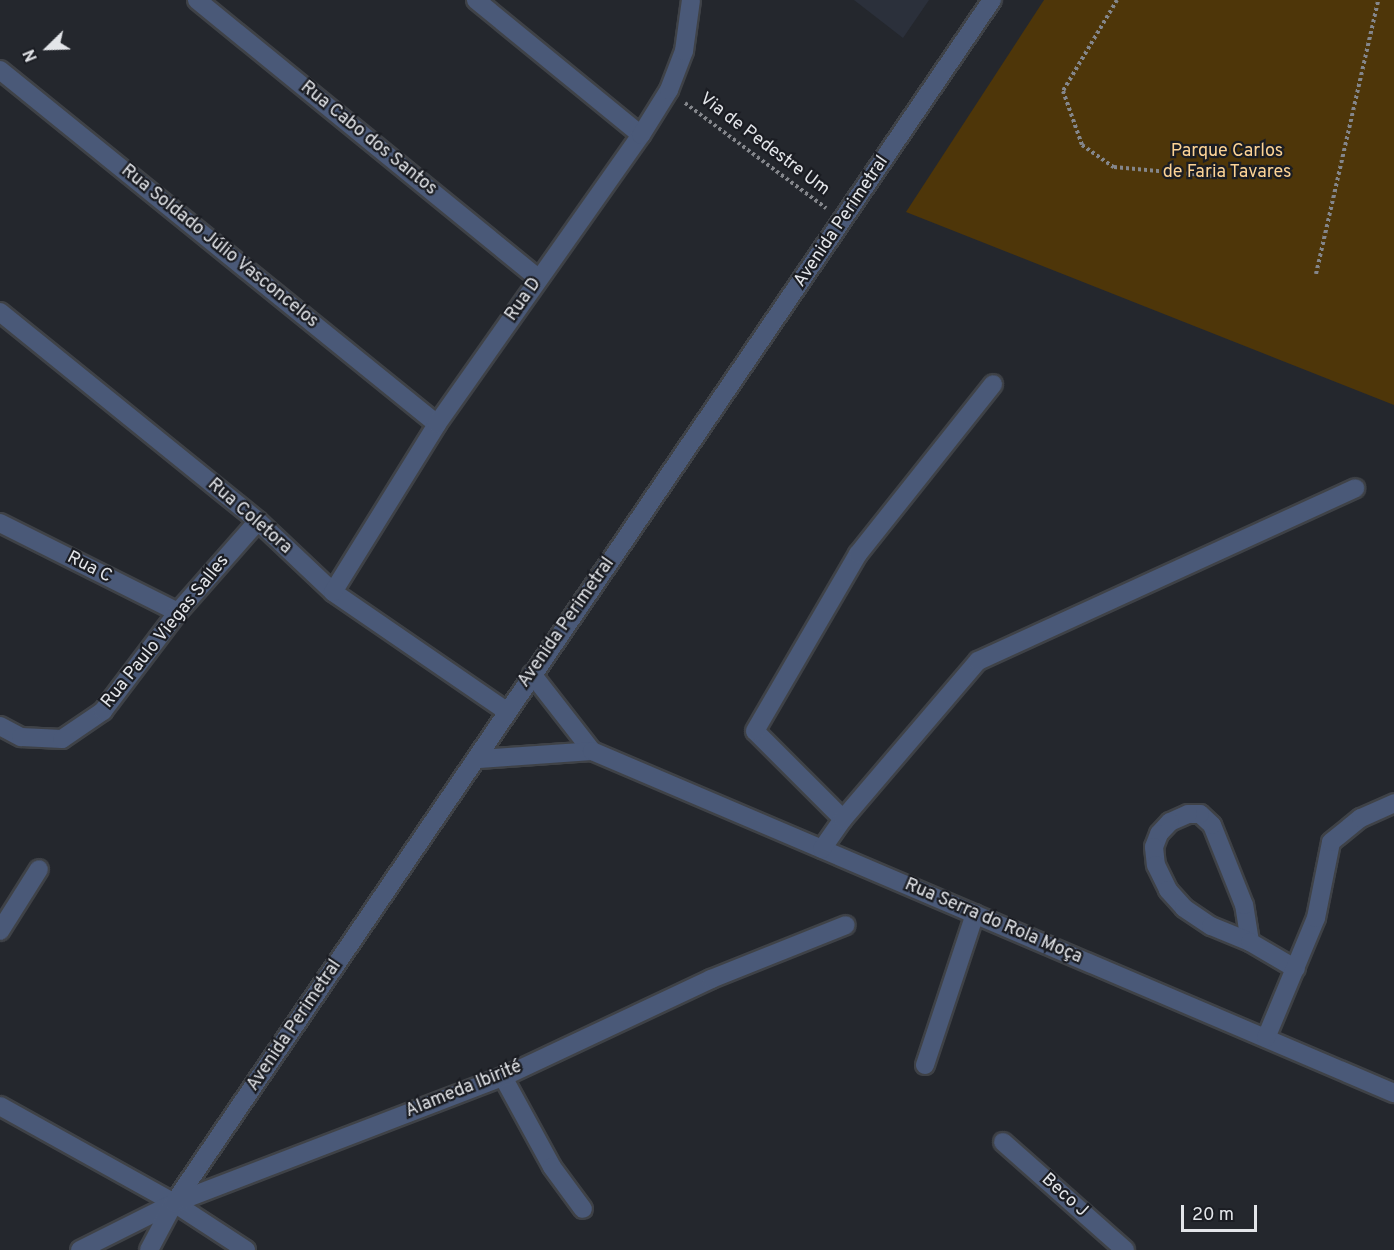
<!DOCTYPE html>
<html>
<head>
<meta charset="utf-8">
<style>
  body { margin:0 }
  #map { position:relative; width:1394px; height:1250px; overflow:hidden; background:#24272d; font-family:Overpass,sans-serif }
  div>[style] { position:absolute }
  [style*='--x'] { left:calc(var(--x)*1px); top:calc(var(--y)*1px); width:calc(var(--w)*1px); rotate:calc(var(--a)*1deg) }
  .built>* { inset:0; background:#2b303b }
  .green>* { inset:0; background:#4e3609 }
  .path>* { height:4px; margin-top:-2px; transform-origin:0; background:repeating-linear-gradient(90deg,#84868b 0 3px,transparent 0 6px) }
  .roads { filter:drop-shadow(2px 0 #3f4247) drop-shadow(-2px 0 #3f4247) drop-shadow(0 2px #3f4247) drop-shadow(0 -2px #3f4247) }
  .minor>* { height:18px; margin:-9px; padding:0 9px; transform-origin:9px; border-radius:9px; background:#4a5978 }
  span { translate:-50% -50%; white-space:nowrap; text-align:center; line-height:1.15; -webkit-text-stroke:4.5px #1b1d23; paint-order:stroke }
  .street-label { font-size:18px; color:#e3e5e9 }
  .park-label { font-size:18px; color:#fcd395 }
  .north { position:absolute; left:18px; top:18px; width:60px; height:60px; -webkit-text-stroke:4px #1b1d23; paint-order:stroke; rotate:247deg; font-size:16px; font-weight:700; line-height:24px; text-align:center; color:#e3e5e9 }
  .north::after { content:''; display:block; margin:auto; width:21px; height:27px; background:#e3e5e9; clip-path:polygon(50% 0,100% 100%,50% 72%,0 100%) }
  .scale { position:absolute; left:1181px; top:1205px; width:76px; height:27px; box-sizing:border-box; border:3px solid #e3e5e9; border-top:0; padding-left:8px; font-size:18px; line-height:21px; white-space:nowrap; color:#e3e5e9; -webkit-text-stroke:4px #1b1d23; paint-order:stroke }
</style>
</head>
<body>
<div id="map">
  <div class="built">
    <i style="clip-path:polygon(854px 0,929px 0,903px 38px)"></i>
  </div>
  <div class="green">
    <i style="clip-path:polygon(1044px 0,1394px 0,1394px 405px,906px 212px)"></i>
  </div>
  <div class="path">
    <i style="--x:1117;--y:0;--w:106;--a:120.7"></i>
    <i style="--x:1063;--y:91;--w:57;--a:70.6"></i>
    <i style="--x:1082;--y:145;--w:39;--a:35"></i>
    <i style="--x:1114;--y:167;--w:109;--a:5.2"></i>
    <i style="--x:685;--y:103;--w:176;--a:36.7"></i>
    <i style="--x:1316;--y:274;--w:281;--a:-77.2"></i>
  </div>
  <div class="roads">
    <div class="minor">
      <i style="--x:197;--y:0;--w:441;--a:39.2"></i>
      <i style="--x:476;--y:0;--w:213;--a:39.3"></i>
      <i style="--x:0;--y:70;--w:562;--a:39.01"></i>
      <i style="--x:0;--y:312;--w:332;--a:39"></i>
      <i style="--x:258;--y:521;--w:103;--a:43.4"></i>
      <i style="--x:333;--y:592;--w:210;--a:34.5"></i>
      <i style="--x:0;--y:523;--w:199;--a:26.6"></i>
      <i style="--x:333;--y:592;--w:198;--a:-58.2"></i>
      <i style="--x:437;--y:424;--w:354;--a:-54.8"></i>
      <i style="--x:641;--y:135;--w:53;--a:-58.1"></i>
      <i style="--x:669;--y:90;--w:42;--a:-69"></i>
      <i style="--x:684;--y:51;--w:51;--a:-82.2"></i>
      <i style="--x:532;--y:674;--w:98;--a:52.1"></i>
      <i style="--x:0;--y:726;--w:24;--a:28"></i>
      <i style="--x:21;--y:737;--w:41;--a:2.8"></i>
      <i style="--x:62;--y:739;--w:50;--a:-34.3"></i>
      <i style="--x:103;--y:711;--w:124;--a:-52.9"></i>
      <i style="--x:178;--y:612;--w:121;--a:-48.7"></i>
      <i style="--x:479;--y:759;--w:113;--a:-4"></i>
      <i style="--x:592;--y:751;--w:872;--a:23.1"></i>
      <i style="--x:843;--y:819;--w:124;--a:-135"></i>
      <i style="--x:755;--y:731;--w:205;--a:-59.8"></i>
      <i style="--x:858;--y:554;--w:217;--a:-51.5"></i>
      <i style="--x:822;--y:849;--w:37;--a:-55"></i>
      <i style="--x:843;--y:819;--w:208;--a:-49.5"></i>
      <i style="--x:978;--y:661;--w:415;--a:-24.6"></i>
      <i style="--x:0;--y:931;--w:73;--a:-57.8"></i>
      <i style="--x:1250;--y:942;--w:37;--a:-99"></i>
      <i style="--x:1244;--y:905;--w:86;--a:-111.8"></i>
      <i style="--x:1212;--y:825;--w:16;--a:-137"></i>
      <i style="--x:1200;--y:814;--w:12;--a:180"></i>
      <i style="--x:1188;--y:814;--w:20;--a:156"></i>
      <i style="--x:1170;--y:822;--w:16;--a:133"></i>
      <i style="--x:1159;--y:834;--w:14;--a:111"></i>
      <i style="--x:1154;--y:847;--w:18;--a:84"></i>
      <i style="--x:1156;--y:865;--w:28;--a:64"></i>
      <i style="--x:1168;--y:890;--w:24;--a:48"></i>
      <i style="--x:1184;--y:908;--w:32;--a:34"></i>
      <i style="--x:1211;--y:926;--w:42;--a:22.3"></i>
      <i style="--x:1250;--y:942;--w:53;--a:30.4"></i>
      <i style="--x:1266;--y:1038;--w:130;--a:-67.4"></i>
      <i style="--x:1316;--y:918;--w:77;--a:-78.8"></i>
      <i style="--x:1331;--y:842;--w:38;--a:-39"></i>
      <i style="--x:1361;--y:818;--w:36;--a:-24"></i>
      <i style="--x:925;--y:1065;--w:159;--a:-71.7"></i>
      <i style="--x:503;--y:1077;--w:102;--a:61.4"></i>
      <i style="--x:552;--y:1167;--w:52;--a:53.6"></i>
      <i style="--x:0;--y:1106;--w:199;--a:29.1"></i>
      <i style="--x:174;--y:1203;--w:86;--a:33.1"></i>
      <i style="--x:1003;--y:1142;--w:163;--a:41.5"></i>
      <i style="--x:80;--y:1250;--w:105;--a:-26.6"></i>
      <i style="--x:174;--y:1203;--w:352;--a:-21"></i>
      <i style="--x:503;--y:1077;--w:230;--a:-25.2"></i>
      <i style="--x:711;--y:979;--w:145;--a:-21.8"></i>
      <i style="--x:149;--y:1250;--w:53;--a:-62"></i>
      <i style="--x:174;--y:1203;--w:1455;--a:-55.79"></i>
    </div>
  </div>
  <div class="street-label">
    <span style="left:368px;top:139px;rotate:39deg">Rua Cabo dos Santos</span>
    <span style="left:764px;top:145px;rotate:37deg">Via de Pedestre Um</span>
    <span style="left:842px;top:222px;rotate:-56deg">Avenida Perimetral</span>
    <span style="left:219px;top:247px;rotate:39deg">Rua Soldado Júlio Vasconcelos</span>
    <span style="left:524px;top:300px;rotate:-55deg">Rua D</span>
    <span style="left:249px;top:517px;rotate:41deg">Rua Coletora</span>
    <span style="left:89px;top:568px;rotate:27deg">Rua C</span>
    <span style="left:567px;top:623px;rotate:-55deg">Avenida Perimetral</span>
    <span style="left:166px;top:632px;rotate:-51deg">Rua Paulo Viegas Salles</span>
    <span style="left:993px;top:922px;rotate:23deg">Rua Serra do Rola Moça</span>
    <span style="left:295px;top:1026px;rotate:-56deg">Avenida Perimetral</span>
    <span style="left:464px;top:1090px;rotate:-22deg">Alameda Ibirité</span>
    <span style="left:1064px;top:1196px;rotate:42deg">Beco J</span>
  </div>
  <div class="park-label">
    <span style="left:1227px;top:163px">Parque Carlos<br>de Faria Tavares</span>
  </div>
  <div class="north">N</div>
  <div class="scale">20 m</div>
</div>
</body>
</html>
